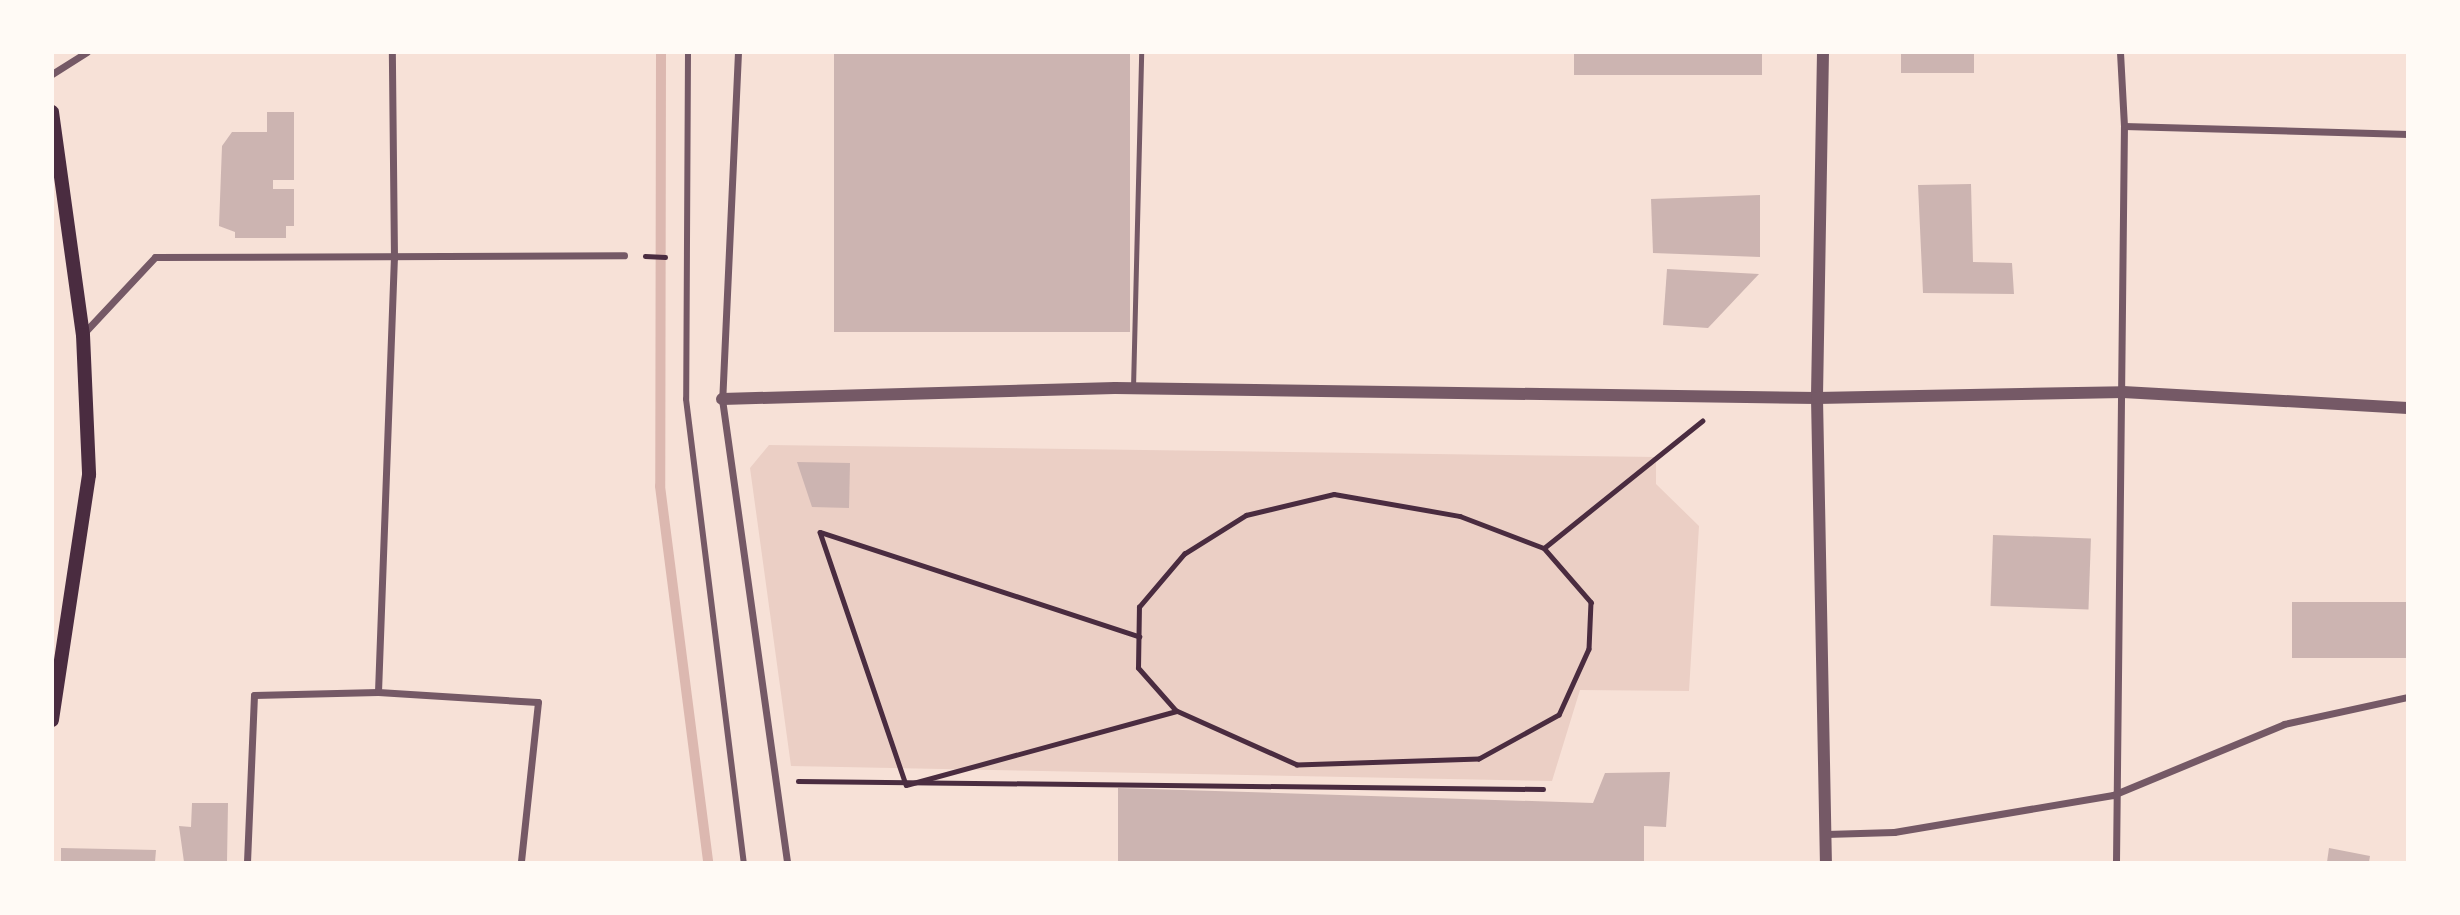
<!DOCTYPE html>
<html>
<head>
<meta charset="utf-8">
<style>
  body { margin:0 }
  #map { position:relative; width:2460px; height:915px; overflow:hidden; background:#f7e1d7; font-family:"Space Grotesk",sans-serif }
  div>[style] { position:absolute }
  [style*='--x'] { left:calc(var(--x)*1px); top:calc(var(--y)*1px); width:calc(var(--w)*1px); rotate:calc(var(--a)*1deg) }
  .green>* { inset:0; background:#ebcfc5 }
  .stream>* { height:10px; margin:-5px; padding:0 5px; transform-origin:5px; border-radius:5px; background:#dcb8b0 }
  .building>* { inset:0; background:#ccb4b1; transform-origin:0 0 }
  .path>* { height:4.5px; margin:-2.25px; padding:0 2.25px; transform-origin:2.25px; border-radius:2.25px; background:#4a2c40 }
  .service>* { height:5px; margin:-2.5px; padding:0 2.5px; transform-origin:2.5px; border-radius:2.5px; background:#755966 }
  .pedestrian>* { height:6px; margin:-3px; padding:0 3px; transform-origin:3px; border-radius:3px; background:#755966 }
  .minor>* { height:7px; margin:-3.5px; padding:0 3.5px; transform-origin:3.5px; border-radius:3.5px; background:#755966 }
  .tertiary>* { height:12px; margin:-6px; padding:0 6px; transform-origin:6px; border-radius:6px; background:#755966 }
  .secondary>* { height:14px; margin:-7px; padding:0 7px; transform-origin:7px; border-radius:7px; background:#4a2c40 }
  span { translate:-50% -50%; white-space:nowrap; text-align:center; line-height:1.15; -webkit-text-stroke:6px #fffaf5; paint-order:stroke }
  .frame { position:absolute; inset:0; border:54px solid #fffaf5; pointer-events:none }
</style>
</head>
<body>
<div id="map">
  <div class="green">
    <i style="clip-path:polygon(769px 445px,1656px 457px,1656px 484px,1699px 526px,1689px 691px,1580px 690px,1552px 781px,791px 766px,750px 468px)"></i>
  </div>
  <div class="stream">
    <i style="--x:661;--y:52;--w:434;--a:90.1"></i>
    <i style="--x:660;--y:486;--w:379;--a:82.7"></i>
  </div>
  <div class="building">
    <i style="left:834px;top:52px;width:296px;height:280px"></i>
    <i style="left:1574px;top:52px;width:188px;height:23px"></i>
    <i style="left:1901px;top:52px;width:73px;height:21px"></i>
    <i style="clip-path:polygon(267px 112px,294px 112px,294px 180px,273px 180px,273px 189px,294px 189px,294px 226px,286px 226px,286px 238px,235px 238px,235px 232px,219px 226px,222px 146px,232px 132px,267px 132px)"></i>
    <i style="clip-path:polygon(1971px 184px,1973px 262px,2012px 263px,2014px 294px,1923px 293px,1918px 185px)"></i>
    <i style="clip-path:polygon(1760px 195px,1760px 257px,1653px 253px,1651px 199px)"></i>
    <i style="clip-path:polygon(1667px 269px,1759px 274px,1708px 328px,1663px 325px)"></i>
    <i style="clip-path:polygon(797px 462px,850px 463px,849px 508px,812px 507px)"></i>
    <i style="left:1993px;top:535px;width:98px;height:71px;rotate:2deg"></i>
    <i style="left:2292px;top:602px;width:116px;height:56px"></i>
    <i style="clip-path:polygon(1670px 772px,1666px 827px,1644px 826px,1644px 862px,1118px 862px,1118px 788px,1593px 803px,1605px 773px)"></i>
    <i style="clip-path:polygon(192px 803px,228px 803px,227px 862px,184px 862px,179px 826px,191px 827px)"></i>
    <i style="clip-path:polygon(61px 848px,156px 850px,155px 862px,61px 862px)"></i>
    <i style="clip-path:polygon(2329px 848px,2370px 856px,2369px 862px,2327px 862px)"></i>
  </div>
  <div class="path">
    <i style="--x:645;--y:256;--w:20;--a:3"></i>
    <i style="--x:1334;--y:494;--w:128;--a:9.9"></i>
    <i style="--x:1460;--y:516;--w:90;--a:20.9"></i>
    <i style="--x:1544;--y:548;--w:72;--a:49"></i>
    <i style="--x:1591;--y:602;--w:47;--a:92.4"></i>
    <i style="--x:1589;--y:649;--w:72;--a:114.4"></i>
    <i style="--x:1559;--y:715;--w:91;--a:151.2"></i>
    <i style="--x:1479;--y:759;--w:182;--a:178.1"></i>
    <i style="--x:1297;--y:765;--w:133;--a:-155.9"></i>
    <i style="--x:1176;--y:711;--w:57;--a:-131.5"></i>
    <i style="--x:1138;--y:668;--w:61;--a:-89.1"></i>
    <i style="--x:1139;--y:607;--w:70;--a:-49.7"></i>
    <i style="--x:1184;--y:554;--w:73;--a:-32.2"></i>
    <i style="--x:1246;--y:515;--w:90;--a:-13.4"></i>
    <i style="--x:820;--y:532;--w:267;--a:71.2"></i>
    <i style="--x:906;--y:785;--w:280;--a:-15.3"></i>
    <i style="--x:820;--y:532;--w:336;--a:18.1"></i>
    <i style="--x:1544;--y:548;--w:203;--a:-38.8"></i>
    <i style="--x:798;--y:781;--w:745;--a:0.62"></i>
  </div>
  <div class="service">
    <i style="--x:1133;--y:388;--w:336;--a:-88.6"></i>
  </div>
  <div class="pedestrian">
    <i style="--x:688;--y:52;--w:347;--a:90.3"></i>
    <i style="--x:686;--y:399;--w:467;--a:82.9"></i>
  </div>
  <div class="minor">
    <i style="--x:738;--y:52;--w:347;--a:92.6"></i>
    <i style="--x:722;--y:399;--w:468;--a:82"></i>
    <i style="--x:52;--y:74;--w:41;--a:-32.2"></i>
    <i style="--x:2124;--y:126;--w:284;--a:1.6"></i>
    <i style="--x:83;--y:334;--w:105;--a:-46.9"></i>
    <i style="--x:155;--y:257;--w:469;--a:-0.2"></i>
    <i style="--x:378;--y:692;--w:434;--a:-87.9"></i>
    <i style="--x:394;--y:258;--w:206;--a:-90.6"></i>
    <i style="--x:1826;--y:834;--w:68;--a:-1.7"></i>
    <i style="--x:1894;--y:832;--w:222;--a:-9.6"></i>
    <i style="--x:2113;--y:795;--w:185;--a:-22.5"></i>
    <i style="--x:2284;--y:724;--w:127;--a:-12.3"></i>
    <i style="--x:247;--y:862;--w:167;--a:-87.6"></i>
    <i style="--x:254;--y:695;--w:124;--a:-1.4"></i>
    <i style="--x:378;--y:692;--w:160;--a:3.6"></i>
    <i style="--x:538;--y:702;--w:161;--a:96.1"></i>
    <i style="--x:2116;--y:862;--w:736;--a:-89.38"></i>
    <i style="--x:2124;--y:126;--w:74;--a:-93.1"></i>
  </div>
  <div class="tertiary">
    <i style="--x:1823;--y:52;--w:346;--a:91"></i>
    <i style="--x:1817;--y:398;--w:464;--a:88.9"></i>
    <i style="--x:722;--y:399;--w:393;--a:-1.6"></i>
    <i style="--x:1115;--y:388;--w:702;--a:0.82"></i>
    <i style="--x:1817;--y:398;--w:306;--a:-1.1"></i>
    <i style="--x:2123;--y:392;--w:285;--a:3.2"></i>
  </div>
  <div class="secondary">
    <i style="--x:52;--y:112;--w:225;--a:82.1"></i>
    <i style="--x:83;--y:335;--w:140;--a:87.5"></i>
    <i style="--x:89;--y:475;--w:248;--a:98.6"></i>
  </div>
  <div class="frame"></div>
</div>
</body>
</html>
